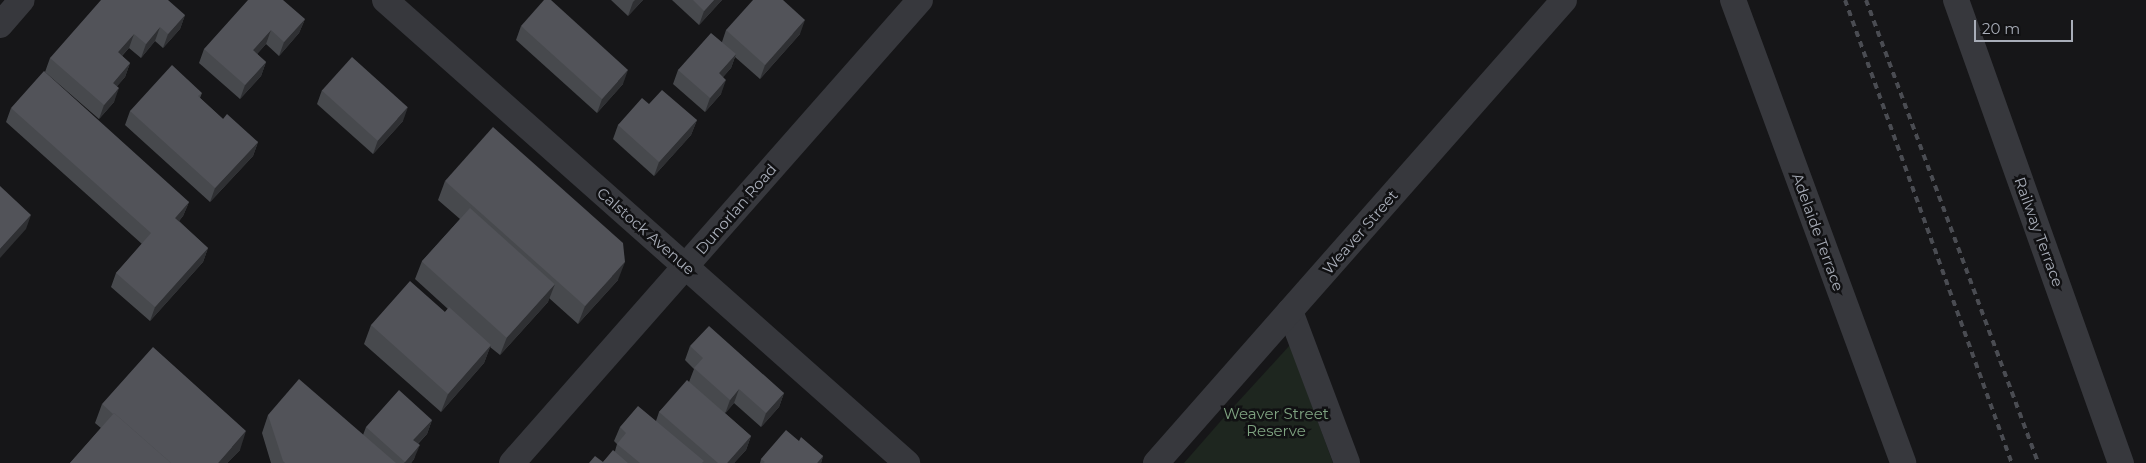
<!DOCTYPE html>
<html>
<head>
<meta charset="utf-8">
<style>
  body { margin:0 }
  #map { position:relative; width:2146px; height:463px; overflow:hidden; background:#161618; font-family:Montserrat,sans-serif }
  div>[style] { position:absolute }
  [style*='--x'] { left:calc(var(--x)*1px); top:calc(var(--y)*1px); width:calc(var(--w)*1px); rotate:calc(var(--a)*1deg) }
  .green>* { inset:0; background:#1e261f }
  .street>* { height:26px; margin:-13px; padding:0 13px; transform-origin:13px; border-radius:13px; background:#37383d }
  .rail>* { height:4px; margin-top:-2px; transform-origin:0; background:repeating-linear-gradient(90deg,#4a4c52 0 6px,transparent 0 11px) }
  .wall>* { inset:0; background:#47494d }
  .shaded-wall>* { inset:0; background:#2f3033 }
  .building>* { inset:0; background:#525359; transform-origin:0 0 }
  span { translate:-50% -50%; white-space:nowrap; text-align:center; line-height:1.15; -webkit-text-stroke:5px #111113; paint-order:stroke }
  .street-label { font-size:15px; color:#a8adb8 }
  .park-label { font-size:15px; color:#7fa381 }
  .scale { position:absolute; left:1974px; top:20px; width:99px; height:22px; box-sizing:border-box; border:2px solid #a8adb8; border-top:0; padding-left:6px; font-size:15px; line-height:18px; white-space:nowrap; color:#a8adb8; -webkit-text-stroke:4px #111113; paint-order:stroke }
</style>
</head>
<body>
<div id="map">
  <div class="green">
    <i style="clip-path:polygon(1290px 345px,1333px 463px,1184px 463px,1226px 415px)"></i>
  </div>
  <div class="street">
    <i style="--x:385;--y:0;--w:698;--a:41.57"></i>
    <i style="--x:1733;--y:0;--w:493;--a:69.8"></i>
    <i style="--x:1956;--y:0;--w:492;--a:70.4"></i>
    <i style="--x:0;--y:25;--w:33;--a:-49"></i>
    <i style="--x:1290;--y:311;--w:162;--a:69.4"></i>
    <i style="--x:512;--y:463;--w:617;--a:-48.61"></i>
    <i style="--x:1156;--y:463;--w:617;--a:-48.61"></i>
  </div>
  <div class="rail">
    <i style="--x:1845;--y:0;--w:492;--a:70.2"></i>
    <i style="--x:1866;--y:0;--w:494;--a:69.6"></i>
  </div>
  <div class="wall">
    <i style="clip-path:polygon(611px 0,643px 0,628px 16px)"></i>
    <i style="clip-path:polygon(672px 0,722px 0,699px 25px)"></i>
    <i style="clip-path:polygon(185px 15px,180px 29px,163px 48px,155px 41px,141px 58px,129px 48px,122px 56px,130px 63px,125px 77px,117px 86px,114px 102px,99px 119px,45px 72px,50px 58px)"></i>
    <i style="clip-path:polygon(305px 19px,299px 33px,279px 56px,266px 44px,257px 54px,266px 62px,261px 76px,240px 99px,199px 63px,204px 49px)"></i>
    <i style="clip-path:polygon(521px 26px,623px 84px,597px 113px,516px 40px)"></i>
    <i style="clip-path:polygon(726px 30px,800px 34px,760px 79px,735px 57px,731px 68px,723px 77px,721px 94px,705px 112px,673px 84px,678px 70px,722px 42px)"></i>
    <i style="clip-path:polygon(322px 90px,403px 121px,373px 154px,317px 104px)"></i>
    <i style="clip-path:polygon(202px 93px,200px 98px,223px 119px,258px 142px,253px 156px,210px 202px,125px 125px,130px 111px)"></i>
    <i style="clip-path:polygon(649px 104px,697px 120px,691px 135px,654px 176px,613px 139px,618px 125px)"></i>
    <i style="clip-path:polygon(11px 108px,189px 202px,183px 216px,179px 221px,208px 248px,203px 262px,150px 321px,111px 287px,116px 273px,142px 244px,6px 122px)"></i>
    <i style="clip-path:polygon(445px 181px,618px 280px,578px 324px,549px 298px,548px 302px,500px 355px,490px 347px,484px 363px,441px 412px,364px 344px,371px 325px,445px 312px,448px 309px,415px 279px,422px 261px,460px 219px,438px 200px)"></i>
    <i style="clip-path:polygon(690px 346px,784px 393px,779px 407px,761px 427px,734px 403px,725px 413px,751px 436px,746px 450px,734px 463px,589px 463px,603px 462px,615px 451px,617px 444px,614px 441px,620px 427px,656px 421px,659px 412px,689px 382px,694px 369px,685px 360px)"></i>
    <i style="clip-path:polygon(102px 404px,240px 450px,227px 463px,70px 463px,101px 428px,95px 423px)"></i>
    <i style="clip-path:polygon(268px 415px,363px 435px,366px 427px,432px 420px,427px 434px,418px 444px,414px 459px,411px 463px,271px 463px,262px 433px)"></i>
    <i style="clip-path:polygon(799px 441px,823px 456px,821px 463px,760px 463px,761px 459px)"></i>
  </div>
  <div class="shaded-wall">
    <i style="clip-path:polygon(635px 0,643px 0,628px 16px,633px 2px)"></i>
    <i style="clip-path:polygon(714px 0,722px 0,699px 25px,704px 11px)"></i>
    <i style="clip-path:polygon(185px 15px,180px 29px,163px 48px,168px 34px)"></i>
    <i style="clip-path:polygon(305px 19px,299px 33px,279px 56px,284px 42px)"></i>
    <i style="clip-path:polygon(805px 20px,800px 34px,760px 79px,765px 65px)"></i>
    <i style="clip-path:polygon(160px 27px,155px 41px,141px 58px,146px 44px)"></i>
    <i style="clip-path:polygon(271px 30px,266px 44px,248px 64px,253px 50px)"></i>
    <i style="clip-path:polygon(134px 34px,129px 48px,112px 66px,118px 52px)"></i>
    <i style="clip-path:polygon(736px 54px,731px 68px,714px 87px,719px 73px)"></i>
    <i style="clip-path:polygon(266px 62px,261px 76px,240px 99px,245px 85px)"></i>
    <i style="clip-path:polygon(130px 63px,125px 77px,108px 97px,113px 83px)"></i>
    <i style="clip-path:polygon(628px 70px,623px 84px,597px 113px,602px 99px)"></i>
    <i style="clip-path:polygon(726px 80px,721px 94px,705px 112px,710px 98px)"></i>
    <i style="clip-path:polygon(119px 88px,114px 102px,99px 119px,104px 105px)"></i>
    <i style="clip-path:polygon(408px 107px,403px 121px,373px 154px,378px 140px)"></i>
    <i style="clip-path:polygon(697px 120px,691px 135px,654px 176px,659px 162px)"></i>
    <i style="clip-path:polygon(258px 142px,253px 156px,210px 202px,215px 188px)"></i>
    <i style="clip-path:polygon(189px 202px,183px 216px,170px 232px,175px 218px)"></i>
    <i style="clip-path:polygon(31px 215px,26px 229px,0 258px,0 249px)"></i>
    <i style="clip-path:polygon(208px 248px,203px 262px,150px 321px,155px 307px)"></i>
    <i style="clip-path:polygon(625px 262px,618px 280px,578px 324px,585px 306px)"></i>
    <i style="clip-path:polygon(555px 284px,548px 302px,500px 355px,507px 337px)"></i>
    <i style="clip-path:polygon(491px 345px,484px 363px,441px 412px,448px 394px)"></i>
    <i style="clip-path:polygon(739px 389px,734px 403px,725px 414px,730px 400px)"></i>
    <i style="clip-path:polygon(784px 393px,779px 407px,761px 427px,766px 413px)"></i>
    <i style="clip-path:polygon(432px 420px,427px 434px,408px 454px,413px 440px)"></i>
    <i style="clip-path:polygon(246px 431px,240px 450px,227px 463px,218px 463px)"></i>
    <i style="clip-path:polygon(751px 436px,746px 450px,734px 463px,727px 463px)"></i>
    <i style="clip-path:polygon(420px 445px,414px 459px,411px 463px,404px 463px)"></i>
    <i style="clip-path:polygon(823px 456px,821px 463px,817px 463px)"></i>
  </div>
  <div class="building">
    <i style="clip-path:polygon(101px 0,168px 0,185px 15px,168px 34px,160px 27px,146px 44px,134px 34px,118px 52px,130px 63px,113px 83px,119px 88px,104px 105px,50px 58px)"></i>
    <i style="clip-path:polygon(248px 0,283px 0,305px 19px,284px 42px,271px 30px,253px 50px,266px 62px,245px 85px,204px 49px)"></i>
    <i style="clip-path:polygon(544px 0,551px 0,628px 70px,602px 99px,521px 26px)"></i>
    <i style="clip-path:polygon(693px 0,714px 0,704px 11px)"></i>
    <i style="clip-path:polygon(753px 0,783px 0,805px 20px,765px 65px,726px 30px)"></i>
    <i style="clip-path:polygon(711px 33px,736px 54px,719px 73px,726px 80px,710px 98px,678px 70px)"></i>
    <i style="left:352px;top:57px;width:75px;height:45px;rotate:42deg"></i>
    <i style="clip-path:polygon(172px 65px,202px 93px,198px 96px,223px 119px,227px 114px,258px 142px,215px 188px,130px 111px)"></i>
    <i style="clip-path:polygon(44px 71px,189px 202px,175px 218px,208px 248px,155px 307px,116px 273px,151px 233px,11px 108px)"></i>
    <i style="clip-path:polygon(662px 90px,697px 120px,659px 162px,618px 125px,642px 98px,649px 104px)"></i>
    <i style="clip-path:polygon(493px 127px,623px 243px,625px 262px,585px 306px,445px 181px)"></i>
    <i style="clip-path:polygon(0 186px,31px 215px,0 249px)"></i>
    <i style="left:470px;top:208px;width:114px;height:72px;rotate:42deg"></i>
    <i style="clip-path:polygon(410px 281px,445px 312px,449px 307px,491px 345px,448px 394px,371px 325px)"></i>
    <i style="clip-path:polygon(709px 326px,784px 393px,766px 413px,739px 389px,730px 400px,694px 368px,703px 358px,690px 346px)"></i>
    <i style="clip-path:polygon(153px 347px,246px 431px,218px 463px,171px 463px,114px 413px,113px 414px,102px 404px)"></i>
    <i style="clip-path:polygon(299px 379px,396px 463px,285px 463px,283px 461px,268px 415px)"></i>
    <i style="clip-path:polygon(687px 380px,751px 436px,727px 463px,718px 463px,659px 412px)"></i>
    <i style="clip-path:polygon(399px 390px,432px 420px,413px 440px,420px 445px,405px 462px,366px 427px)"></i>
    <i style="clip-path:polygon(638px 406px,704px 461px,702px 463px,640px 463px,617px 444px,626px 433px,620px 427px)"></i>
    <i style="clip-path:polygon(114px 413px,171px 463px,70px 463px)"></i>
    <i style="clip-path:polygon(786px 430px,799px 441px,801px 437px,823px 456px,817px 463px,763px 463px,765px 462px,761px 459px)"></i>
    <i style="clip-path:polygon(613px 450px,628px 463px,589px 463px,595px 456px,603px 462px)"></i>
  </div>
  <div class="street-label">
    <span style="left:736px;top:209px;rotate:-49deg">Dunorlan Road</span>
    <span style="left:646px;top:231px;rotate:41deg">Calstock Avenue</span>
    <span style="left:1360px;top:232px;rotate:-49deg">Weaver Street</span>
    <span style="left:1818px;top:232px;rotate:70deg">Adelaide Terrace</span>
    <span style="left:2039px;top:232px;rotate:70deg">Railway Terrace</span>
  </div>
  <div class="park-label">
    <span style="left:1276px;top:422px">Weaver Street<br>Reserve</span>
  </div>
  <div class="scale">20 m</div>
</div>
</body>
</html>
